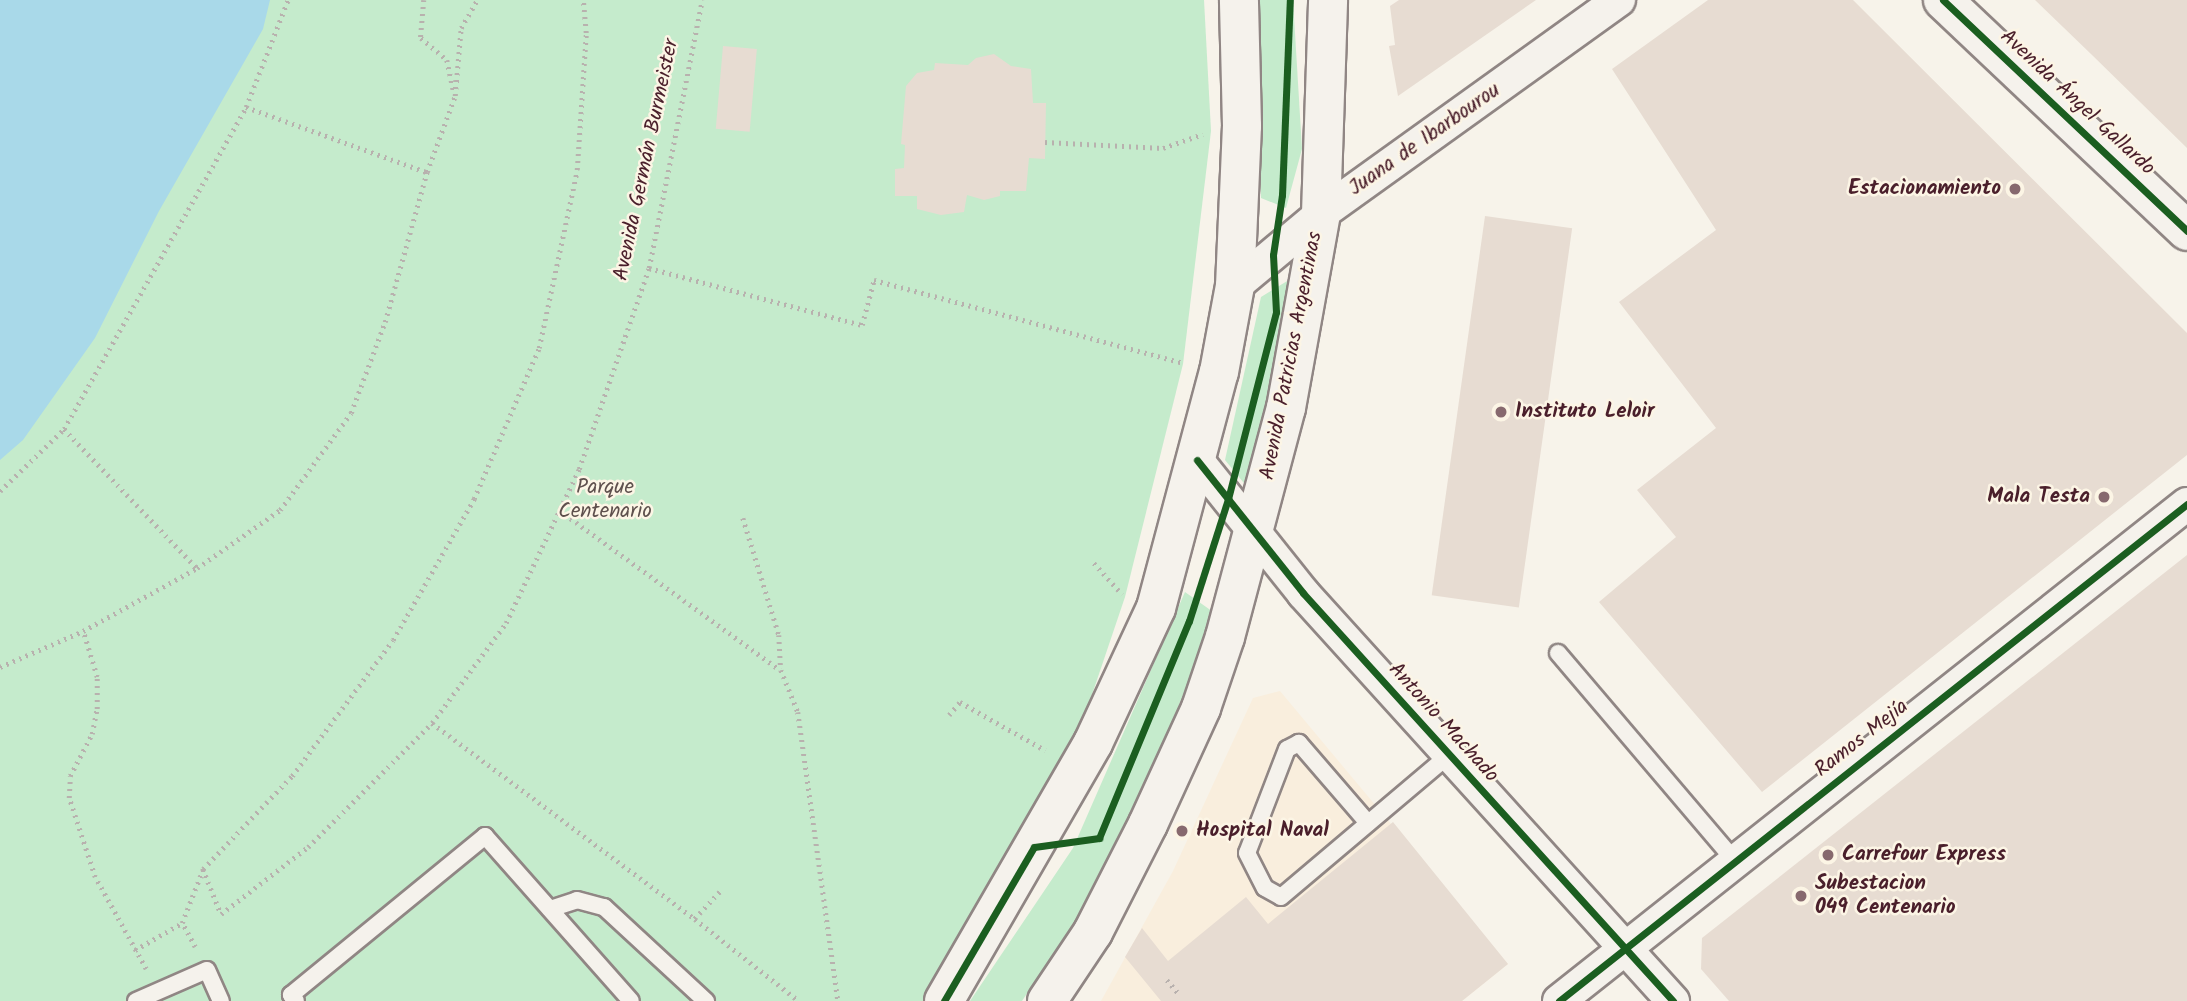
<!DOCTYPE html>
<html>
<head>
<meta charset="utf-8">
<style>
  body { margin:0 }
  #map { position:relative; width:2187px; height:1001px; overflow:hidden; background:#f7f3ea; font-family:Kalam,sans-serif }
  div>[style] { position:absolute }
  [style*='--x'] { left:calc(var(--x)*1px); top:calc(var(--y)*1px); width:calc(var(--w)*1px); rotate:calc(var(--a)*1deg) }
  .built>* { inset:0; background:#f9eedd }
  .green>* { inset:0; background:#c5ebcc }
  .water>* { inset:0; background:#a9d9e9 }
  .building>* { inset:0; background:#e7dcd2; transform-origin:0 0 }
  .path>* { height:4.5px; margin-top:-2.25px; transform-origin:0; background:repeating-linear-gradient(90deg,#b8b1ae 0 2px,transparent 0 7px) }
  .roads { filter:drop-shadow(2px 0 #908684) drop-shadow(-2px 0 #908684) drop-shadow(0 2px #908684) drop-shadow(0 -2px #908684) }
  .lane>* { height:16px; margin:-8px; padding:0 8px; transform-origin:8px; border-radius:8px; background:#f5f2ec }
  .street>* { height:32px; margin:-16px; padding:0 16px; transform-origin:16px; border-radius:16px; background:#f5f2ec }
  .secondary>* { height:38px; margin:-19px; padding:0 19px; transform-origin:19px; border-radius:19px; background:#f5f2ec }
  .cycleway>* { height:7px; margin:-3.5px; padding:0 3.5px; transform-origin:3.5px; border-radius:3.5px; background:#1b5e20 }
  .dots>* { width:19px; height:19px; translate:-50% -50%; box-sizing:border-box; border:4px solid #fcf5e5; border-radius:50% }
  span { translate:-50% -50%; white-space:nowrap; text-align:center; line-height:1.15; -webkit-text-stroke:5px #fcf5e5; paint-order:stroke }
  .street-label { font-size:21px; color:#4a1f2b }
  .poi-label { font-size:21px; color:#4a1f2b; font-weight:700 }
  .right { translate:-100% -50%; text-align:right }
  .left { translate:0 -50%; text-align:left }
  .park-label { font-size:21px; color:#5e504d }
</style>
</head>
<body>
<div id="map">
  <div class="built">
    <i style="clip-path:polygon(1280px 691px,1508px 964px,1462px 1001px,1101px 1001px,1173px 871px,1253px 698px)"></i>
  </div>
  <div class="green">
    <i style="clip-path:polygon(0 0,1204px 0,1211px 131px,1183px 364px,1125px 597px,1076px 742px,926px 1001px,0 1001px)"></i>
    <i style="clip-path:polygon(1255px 0,1293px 0,1302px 149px,1286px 208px,1261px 198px)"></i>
    <i style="clip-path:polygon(1297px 275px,1261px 504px,1225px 460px,1261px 297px)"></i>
    <i style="clip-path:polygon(1185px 592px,1216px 614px,1117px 858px,1022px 1001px,970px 1001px,1073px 848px)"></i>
  </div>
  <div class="water">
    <i style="clip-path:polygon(0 0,270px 0,263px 29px,159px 211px,95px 338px,23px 440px,0 460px)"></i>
  </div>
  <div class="building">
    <i style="clip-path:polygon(1399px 0,1536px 0,1398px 96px,1389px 46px,1395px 45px,1390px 6px)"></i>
    <i style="clip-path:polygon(1708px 0,1853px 0,2187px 333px,2187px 455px,1762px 792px,1599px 602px,1676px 537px,1637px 490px,1716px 428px,1619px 302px,1716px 230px,1612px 69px)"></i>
    <i style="clip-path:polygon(2035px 0,2187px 0,2187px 148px,2091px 54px)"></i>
    <i style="left:723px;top:46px;width:34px;height:83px;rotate:5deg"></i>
    <i style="clip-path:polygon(994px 54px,1011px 66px,1031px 69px,1033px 103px,1046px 103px,1045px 159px,1029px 158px,1026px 191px,1000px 191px,1000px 196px,984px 200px,967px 195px,964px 212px,941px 215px,917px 209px,917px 196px,895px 196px,895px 169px,904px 168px,905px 145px,901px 144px,906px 86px,917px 73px,934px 70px,935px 63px,968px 65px,976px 58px)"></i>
    <i style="left:1485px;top:216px;width:88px;height:383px;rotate:8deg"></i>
    <i style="clip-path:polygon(2187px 555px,2187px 1001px,1729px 1001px,1701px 969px,1702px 938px)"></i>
    <i style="clip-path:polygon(1393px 822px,1508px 964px,1462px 1001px,1161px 1001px,1125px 957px,1142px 928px,1168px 961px,1246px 897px,1268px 924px)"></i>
  </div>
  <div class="path">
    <i style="--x:424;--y:0;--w:38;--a:95"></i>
    <i style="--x:421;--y:38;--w:34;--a:40"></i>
    <i style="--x:447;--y:60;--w:33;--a:78"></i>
    <i style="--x:246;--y:107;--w:115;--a:-68.6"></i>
    <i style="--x:1045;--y:142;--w:118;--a:2.9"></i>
    <i style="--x:1163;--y:148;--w:42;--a:-19.3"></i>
    <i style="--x:649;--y:268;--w:220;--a:15"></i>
    <i style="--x:862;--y:325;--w:47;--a:-75.1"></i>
    <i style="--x:874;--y:280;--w:321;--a:15"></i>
    <i style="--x:64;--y:429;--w:192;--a:46.3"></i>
    <i style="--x:0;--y:491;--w:89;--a:-44.1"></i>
    <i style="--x:64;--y:429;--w:370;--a:-60.5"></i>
    <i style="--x:246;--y:107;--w:192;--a:19.8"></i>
    <i style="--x:427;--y:172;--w:81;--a:-69.8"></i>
    <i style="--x:455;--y:96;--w:68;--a:-85"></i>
    <i style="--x:461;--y:28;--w:32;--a:-60"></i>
    <i style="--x:559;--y:510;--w:273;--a:35.9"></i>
    <i style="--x:743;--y:518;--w:122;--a:72.9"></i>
    <i style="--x:779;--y:635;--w:35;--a:87"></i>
    <i style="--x:781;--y:670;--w:45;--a:68"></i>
    <i style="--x:798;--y:712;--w:292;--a:82.1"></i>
    <i style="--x:1094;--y:563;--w:42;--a:47.9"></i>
    <i style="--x:0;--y:667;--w:90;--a:-23.4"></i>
    <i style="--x:949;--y:715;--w:17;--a:-50"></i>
    <i style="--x:960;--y:702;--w:98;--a:29.5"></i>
    <i style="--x:432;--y:723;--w:328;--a:36.7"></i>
    <i style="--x:203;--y:869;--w:129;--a:-46.3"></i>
    <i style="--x:292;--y:776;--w:169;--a:-53.4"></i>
    <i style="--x:393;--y:640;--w:163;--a:-60.1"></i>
    <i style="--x:474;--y:499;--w:164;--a:-66.7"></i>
    <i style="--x:539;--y:348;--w:182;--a:-77.9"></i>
    <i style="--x:577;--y:170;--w:137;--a:-86.2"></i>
    <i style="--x:586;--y:33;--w:33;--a:-95"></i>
    <i style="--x:720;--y:892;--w:37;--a:133"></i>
    <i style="--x:695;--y:919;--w:132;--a:38.3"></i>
    <i style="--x:195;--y:947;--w:27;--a:-118"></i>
    <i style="--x:182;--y:923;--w:58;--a:-68.7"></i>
    <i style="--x:203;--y:869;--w:48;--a:68.2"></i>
    <i style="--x:221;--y:914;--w:110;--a:-37.6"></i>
    <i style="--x:308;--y:847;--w:175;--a:-45"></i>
    <i style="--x:432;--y:723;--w:124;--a:-53.5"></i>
    <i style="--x:506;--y:623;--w:170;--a:-64.6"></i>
    <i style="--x:579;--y:469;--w:213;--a:-70.8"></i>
    <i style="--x:649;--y:268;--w:273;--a:-78.8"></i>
    <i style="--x:135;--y:950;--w:54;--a:-29.9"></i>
    <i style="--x:146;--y:969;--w:105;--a:-119"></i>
    <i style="--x:95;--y:877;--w:83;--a:-108.2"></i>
    <i style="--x:69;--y:798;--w:22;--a:-87"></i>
    <i style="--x:70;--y:776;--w:47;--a:-62.4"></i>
    <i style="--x:92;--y:734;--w:25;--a:-79"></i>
    <i style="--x:97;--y:709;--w:32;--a:-90"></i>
    <i style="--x:97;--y:677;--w:48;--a:-106.9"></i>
    <i style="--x:83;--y:631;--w:130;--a:-28.9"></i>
    <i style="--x:197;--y:568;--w:101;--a:-34.9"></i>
    <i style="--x:280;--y:510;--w:120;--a:-53.8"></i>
    <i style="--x:351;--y:413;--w:97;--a:-69.5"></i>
    <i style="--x:385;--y:322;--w:156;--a:-74.4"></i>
    <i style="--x:1167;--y:980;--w:20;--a:49"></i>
  </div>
  <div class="roads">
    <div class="lane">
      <i style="--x:1558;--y:653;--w:273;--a:49.6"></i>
      <i style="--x:1368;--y:823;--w:106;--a:-130.8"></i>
      <i style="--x:1299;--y:743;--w:13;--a:153"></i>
      <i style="--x:1287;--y:749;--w:111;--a:111"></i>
      <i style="--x:1247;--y:853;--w:39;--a:63"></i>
      <i style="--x:1265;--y:888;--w:18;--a:29"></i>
      <i style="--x:1281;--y:897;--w:219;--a:-40.2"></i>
      <i style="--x:550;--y:909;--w:28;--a:-18"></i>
      <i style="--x:577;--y:900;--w:28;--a:15"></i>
      <i style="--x:604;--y:907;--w:139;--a:42.7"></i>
      <i style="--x:136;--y:1001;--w:77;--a:-23.6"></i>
      <i style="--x:207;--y:970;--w:34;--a:66"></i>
      <i style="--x:296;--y:1001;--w:8;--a:-130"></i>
      <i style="--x:291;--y:995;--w:251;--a:-39.3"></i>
      <i style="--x:485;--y:836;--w:220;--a:48.5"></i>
    </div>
    <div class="street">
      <i style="--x:1235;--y:286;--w:112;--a:-39.9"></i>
      <i style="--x:1321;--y:214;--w:367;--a:-35.7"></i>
      <i style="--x:1197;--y:460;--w:170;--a:51.4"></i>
      <i style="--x:1303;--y:593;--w:551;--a:47.8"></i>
      <i style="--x:1559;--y:1001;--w:801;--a:-38.36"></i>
    </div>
    <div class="secondary">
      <i style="--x:1943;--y:0;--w:336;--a:43.4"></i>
      <i style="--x:944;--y:1001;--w:298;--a:-60"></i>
      <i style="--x:1093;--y:743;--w:149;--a:-65"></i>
      <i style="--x:1156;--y:608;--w:244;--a:-75.1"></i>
      <i style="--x:1219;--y:372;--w:87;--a:-79.5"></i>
      <i style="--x:1235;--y:286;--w:160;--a:-87.5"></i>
      <i style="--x:1242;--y:126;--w:126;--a:-91.4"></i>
      <i style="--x:1047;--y:1001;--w:83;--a:-56.3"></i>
      <i style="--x:1093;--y:932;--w:121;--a:-63"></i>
      <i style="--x:1148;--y:824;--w:128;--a:-65.4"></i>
      <i style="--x:1201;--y:708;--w:75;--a:-71.3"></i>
      <i style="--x:1225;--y:637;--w:237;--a:-75.1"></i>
      <i style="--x:1286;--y:408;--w:197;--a:-79.8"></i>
      <i style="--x:1321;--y:214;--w:214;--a:-88.1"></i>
    </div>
  </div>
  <div class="cycleway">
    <i style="--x:1943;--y:0;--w:336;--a:43.4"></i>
    <i style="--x:1197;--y:460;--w:170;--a:51.4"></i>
    <i style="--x:1303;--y:593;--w:551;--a:47.8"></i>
    <i style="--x:944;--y:1001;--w:178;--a:-59.7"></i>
    <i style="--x:1034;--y:847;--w:66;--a:-7.9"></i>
    <i style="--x:1099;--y:838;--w:235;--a:-67.5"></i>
    <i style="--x:1189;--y:621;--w:128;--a:-72.3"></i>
    <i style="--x:1228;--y:499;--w:193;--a:-75.6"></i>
    <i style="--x:1276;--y:312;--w:57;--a:-93"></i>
    <i style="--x:1273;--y:255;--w:61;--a:-81.5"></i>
    <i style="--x:1282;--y:195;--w:195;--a:-87.7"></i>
    <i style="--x:1559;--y:1001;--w:801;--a:-38.36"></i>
  </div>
  <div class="dots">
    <i style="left:2015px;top:189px;background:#87696e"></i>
    <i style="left:1501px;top:412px;background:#87696e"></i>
    <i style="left:2104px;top:497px;background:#87696e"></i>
    <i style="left:1182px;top:831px;background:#87696e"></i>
    <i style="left:1828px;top:855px;background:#87696e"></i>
    <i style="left:1801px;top:896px;background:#87696e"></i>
  </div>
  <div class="street-label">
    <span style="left:2077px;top:103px;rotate:43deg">Avenida Ángel Gallardo</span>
    <span style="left:1425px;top:140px;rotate:-35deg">Juana de Ibarbourou</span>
    <span style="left:647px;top:160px;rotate:-78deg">Avenida Germán Burmeister</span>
    <span style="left:1292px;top:356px;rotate:-79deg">Avenida Patricias Argentinas</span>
    <span style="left:1443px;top:723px;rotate:48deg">Antonio Machado</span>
    <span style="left:1862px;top:739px;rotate:-38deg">Ramos Mejía</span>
  </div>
  <div class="poi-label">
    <span class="right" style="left:2001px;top:189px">Estacionamiento</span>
    <span class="left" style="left:1515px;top:412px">Instituto Leloir</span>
    <span class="right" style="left:2090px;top:497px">Mala Testa</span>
    <span class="left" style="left:1196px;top:831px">Hospital Naval</span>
    <span class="left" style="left:1842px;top:855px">Carrefour Express</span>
    <span class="left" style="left:1815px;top:896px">Subestacion<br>049 Centenario</span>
  </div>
  <div class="park-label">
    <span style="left:605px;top:500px">Parque<br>Centenario</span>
  </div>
</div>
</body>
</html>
